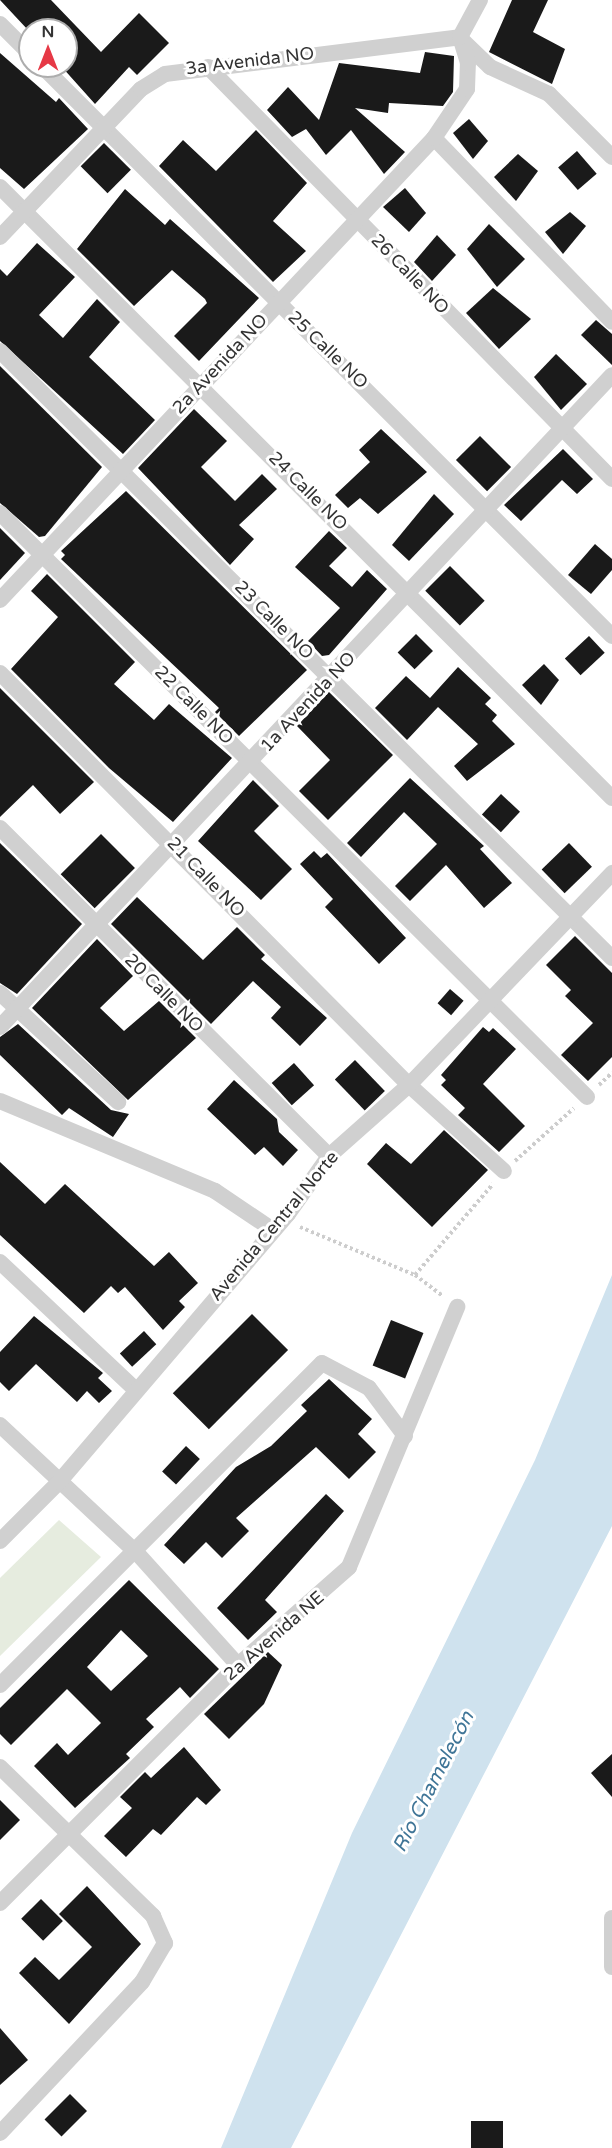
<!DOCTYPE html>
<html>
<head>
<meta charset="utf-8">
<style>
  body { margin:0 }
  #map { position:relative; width:612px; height:2148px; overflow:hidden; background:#fff; font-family:"Varela Round",sans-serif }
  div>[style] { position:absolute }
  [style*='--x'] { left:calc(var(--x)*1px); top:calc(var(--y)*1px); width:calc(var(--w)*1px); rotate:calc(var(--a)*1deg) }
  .green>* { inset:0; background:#e6ecdf }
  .water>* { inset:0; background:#cfe2ee }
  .building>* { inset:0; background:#1a1a1a; transform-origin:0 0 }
  .path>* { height:4px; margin-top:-2px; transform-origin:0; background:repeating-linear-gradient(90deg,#cdcdcd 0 3px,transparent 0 6px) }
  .street>* { height:16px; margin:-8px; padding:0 8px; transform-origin:8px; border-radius:8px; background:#d0d0d0 }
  span { translate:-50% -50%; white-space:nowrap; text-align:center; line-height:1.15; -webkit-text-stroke:6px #fff; paint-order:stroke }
  .street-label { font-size:18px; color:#333 }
  .water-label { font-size:20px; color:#3f7597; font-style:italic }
  .north { position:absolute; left:18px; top:18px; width:60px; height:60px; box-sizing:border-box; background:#fff; border:2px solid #adadad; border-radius:50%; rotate:0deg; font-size:16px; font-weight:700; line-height:24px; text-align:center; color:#333 }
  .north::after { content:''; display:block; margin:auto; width:21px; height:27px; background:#e63946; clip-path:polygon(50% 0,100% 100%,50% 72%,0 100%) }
</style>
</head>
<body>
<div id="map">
  <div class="green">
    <i style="clip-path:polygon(59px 1520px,101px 1557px,0 1656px,0 1578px)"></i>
  </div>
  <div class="water">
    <i style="clip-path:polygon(612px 1275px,612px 1526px,291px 2148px,221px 2148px,352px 1833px,535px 1460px)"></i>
  </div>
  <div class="building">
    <i style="clip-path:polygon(0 0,51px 0,101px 52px,139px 13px,169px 43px,137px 75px,129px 67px,95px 104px,61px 66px,66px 66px,66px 30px,28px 30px)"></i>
    <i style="clip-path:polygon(512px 0,548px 0,533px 32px,565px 49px,552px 84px,489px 52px)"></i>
    <i style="clip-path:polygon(425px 52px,454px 56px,453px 92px,443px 106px,389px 103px,388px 113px,355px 108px,405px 152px,384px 174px,351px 130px,326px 155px,306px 129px,292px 137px,267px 110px,288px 87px,319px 120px,339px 63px,420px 73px)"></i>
    <i style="clip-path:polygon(0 53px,56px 102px,59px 98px,88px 129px,24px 189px,0 168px)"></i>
    <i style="clip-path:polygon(469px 119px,488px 141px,473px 159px,453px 133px)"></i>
    <i style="clip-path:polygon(256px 130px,307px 183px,273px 221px,306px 251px,273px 282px,159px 166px,183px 140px,216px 171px)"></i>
    <i style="left:104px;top:143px;width:38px;height:33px;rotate:45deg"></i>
    <i style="left:577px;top:151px;width:30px;height:25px;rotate:49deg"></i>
    <i style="clip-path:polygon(518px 154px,538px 171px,516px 201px,494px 177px)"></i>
    <i style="clip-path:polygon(405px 188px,426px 213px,409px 232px,383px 207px)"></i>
    <i style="clip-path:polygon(125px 189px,165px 225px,170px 219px,259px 298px,199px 361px,174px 336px,207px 303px,205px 299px,172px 270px,134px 306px,77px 249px)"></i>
    <i style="clip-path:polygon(570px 212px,586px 226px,563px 254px,545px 232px)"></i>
    <i style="clip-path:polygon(489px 224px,525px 259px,497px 287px,467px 249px)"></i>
    <i style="clip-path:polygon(437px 235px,456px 255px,432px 281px,414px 262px)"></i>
    <i style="clip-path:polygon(37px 243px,75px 277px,39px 315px,63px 338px,97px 299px,120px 322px,89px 357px,155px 420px,123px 454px,0 341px,0 269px,7px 276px)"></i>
    <i style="clip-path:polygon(493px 288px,531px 319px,499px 349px,466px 313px)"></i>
    <i style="clip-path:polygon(596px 320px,612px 334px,612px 365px,581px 335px)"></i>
    <i style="clip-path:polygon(556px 354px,587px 384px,561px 410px,534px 377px)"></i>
    <i style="clip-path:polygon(0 366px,102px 467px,45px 536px,39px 537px,0 503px)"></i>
    <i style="clip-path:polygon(194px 409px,227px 441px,201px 467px,235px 501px,262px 474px,277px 489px,239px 525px,254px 539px,230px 565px,138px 468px)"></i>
    <i style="clip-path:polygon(381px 429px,427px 472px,378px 514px,360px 498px,348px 508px,335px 495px,370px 462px,359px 450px)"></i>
    <i style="left:480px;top:436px;width:44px;height:34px;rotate:45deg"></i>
    <i style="clip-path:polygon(563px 449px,593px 479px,577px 494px,562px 480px,521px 521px,504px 505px)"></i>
    <i style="clip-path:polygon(126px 491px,307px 670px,239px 736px,215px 712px,219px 708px,61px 559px,65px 555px,61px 551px)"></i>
    <i style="clip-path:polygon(434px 494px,454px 514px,409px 561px,392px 545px)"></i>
    <i style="clip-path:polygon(0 528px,25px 553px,0 580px)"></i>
    <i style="clip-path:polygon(329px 531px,347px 548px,329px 566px,352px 587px,367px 570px,387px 589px,329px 655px,322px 656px,308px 641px,340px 608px,295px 567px)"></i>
    <i style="clip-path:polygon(595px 544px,612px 559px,612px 570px,591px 594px,568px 575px)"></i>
    <i style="left:450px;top:566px;width:49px;height:35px;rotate:45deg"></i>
    <i style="clip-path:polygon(47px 574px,135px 662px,114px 684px,154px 720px,169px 704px,232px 758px,173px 822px,109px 768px,11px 669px,58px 617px,31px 591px)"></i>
    <i style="left:416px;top:634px;width:24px;height:26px;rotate:45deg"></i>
    <i style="left:589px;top:636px;width:23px;height:33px;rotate:47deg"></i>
    <i style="clip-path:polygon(544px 664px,559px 680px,541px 705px,522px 685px)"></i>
    <i style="clip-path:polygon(458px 667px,491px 698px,485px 704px,497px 715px,492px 721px,515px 744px,467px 781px,454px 766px,478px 744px,438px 707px,407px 740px,375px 708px,406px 676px,430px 698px)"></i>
    <i style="clip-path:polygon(0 688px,94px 782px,60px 814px,33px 785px,0 817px)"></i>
    <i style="clip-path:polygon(329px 692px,393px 755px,328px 820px,299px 791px,330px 760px,297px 726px)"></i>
    <i style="clip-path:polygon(410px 778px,484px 846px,480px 849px,512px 883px,484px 908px,446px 865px,410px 901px,395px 886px,437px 844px,404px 812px,361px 857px,347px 843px)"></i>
    <i style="clip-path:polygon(253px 780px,279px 806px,254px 831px,292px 869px,261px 900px,198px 841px)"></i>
    <i style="left:501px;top:794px;width:26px;height:28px;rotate:43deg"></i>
    <i style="left:101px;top:834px;width:48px;height:57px;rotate:45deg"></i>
    <i style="clip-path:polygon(0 843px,82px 924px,17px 994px,0 983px)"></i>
    <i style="left:569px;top:843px;width:33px;height:38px;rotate:46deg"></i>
    <i style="clip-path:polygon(314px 851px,321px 858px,327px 853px,406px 938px,379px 964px,325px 907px,333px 899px,300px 864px)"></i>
    <i style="clip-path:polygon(137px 897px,203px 960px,237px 927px,265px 955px,261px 959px,327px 1018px,300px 1046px,271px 1018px,281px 1007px,253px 981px,211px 1024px,111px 924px)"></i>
    <i style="clip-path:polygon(575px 936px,612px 973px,612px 1057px,588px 1081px,561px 1055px,593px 1023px,565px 996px,571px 990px,546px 965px)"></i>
    <i style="clip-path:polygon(97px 939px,133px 976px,100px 1008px,124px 1031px,159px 1001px,196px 1038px,128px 1100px,32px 1008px)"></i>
    <i style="left:450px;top:989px;width:18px;height:19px;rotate:41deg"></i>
    <i style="clip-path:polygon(18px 1024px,111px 1110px,129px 1114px,113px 1137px,69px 1108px,62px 1115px,0 1055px,0 1037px)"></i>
    <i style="clip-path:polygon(483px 1027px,489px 1032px,493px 1028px,516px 1049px,483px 1084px,525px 1126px,499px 1152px,458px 1115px,465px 1108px,441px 1085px,446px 1080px,441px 1075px)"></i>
    <i style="left:355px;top:1060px;width:43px;height:28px;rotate:46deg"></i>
    <i style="left:294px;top:1063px;width:30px;height:30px;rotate:48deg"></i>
    <i style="clip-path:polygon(234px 1080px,277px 1119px,279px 1132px,298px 1150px,283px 1166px,264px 1147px,255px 1155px,207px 1109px)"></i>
    <i style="clip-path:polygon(444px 1130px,488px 1170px,432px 1227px,367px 1164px,386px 1143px,411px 1164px)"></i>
    <i style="clip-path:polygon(0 1162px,45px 1204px,65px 1184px,154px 1266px,169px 1252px,198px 1283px,179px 1301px,185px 1307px,163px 1330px,125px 1287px,118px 1293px,111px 1286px,84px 1313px,0 1235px)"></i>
    <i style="left:252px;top:1314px;width:51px;height:112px;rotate:45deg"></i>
    <i style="clip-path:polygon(34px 1316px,103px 1373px,98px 1378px,112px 1391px,99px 1403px,87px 1391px,77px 1402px,36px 1364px,9px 1391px,0 1382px,0 1352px)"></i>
    <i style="left:391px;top:1320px;width:35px;height:49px;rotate:22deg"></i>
    <i style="left:144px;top:1331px;width:18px;height:33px;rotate:47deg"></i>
    <i style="clip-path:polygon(329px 1379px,372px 1419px,358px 1434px,376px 1452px,349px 1479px,316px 1447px,236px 1518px,249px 1531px,222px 1558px,206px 1542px,184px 1564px,164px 1545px,236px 1467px,271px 1446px,307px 1411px,301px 1405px)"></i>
    <i style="left:186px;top:1446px;width:19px;height:35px;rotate:43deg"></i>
    <i style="clip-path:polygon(326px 1494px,344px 1511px,265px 1600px,277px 1612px,248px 1640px,217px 1608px)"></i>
    <i style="clip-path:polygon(evenodd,129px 1580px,219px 1669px,190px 1698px,180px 1687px,146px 1719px,154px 1727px,126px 1754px,130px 1758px,75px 1808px,34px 1766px,57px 1743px,68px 1755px,101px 1723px,67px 1689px,11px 1745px,0 1734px,0 1708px,129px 1580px,121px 1630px,148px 1656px,111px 1691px,87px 1667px,121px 1630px)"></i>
    <i style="clip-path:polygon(268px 1652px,282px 1665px,264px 1704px,229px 1739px,204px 1714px)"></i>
    <i style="clip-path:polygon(184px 1747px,221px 1790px,206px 1805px,197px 1797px,161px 1835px,153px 1829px,126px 1857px,104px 1836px,132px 1808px,120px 1797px,145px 1772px,151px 1778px)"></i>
    <i style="clip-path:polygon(612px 1754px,612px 1797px,591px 1773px)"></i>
    <i style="clip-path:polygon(0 1800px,20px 1820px,0 1840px)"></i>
    <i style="clip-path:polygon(87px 1886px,141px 1944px,69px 2024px,19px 1973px,35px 1957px,59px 1980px,92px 1947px,59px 1914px)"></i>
    <i style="left:41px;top:1899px;width:31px;height:28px;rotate:45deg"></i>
    <i style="clip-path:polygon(0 2028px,28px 2060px,0 2085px)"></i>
    <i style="left:70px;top:2094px;width:24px;height:36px;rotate:45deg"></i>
    <i style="left:471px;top:2121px;width:32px;height:27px"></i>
  </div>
  <div class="path">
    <i style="--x:599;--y:1085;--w:18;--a:-43"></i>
    <i style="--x:515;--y:1161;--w:79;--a:-41.9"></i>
    <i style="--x:300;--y:1227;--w:125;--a:22.7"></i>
    <i style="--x:415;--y:1275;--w:35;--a:37"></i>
    <i style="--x:415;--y:1275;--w:120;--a:-49.4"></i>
  </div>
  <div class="street">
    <i style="--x:0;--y:24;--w:42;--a:45"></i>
    <i style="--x:462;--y:40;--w:39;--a:44"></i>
    <i style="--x:490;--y:67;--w:65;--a:24.6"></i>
    <i style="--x:549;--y:94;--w:89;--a:45"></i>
    <i style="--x:42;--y:66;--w:806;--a:45"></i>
    <i style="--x:208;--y:67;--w:577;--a:45.56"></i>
    <i style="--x:434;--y:138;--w:256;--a:45.9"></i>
    <i style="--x:0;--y:187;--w:865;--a:44.95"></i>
    <i style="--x:0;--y:237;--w:204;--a:-46.4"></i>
    <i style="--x:141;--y:89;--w:28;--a:-32"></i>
    <i style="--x:165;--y:74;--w:297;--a:-7.1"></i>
    <i style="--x:0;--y:351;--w:862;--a:44.76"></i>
    <i style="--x:0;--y:513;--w:828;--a:44.85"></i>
    <i style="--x:0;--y:600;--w:634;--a:-46.79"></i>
    <i style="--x:434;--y:138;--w:59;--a:-56"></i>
    <i style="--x:467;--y:89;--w:26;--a:-88"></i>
    <i style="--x:468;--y:63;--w:27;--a:-107"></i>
    <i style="--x:460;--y:37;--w:42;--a:-61.6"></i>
    <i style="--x:0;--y:673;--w:581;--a:45.21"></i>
    <i style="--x:409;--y:1085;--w:128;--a:42.2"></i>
    <i style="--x:0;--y:828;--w:465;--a:44.9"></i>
    <i style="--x:0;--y:993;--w:161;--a:42.7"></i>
    <i style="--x:0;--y:1027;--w:894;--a:-46.81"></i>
    <i style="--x:0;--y:1101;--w:233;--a:22.7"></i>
    <i style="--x:215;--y:1191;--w:70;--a:33.9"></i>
    <i style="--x:0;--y:1262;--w:185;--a:43.3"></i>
    <i style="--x:0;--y:1425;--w:187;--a:43.1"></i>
    <i style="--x:137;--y:1553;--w:151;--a:48"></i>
    <i style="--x:0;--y:1541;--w:83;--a:-45"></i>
    <i style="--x:59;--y:1482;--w:353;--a:-49.5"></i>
    <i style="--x:288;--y:1214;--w:71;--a:-54.7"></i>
    <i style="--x:329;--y:1156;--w:107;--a:-41.6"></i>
    <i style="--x:409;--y:1085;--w:294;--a:-46.2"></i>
    <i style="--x:0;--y:1685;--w:455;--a:-45"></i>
    <i style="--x:322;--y:1363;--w:53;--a:28"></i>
    <i style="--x:369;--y:1388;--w:60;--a:53.1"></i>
    <i style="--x:0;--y:1767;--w:214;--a:44.2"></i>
    <i style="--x:153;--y:1916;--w:30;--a:66"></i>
    <i style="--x:165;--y:1943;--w:45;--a:120.5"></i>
    <i style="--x:142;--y:1982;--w:207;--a:133.2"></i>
    <i style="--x:0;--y:1903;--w:337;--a:-45"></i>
    <i style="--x:238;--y:1665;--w:148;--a:-41.4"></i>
    <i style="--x:349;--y:1567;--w:282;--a:-67.4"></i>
    <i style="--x:612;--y:1918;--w:49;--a:90"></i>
  </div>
  <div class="street-label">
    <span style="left:250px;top:61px;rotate:-7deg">3a Avenida NO</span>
    <span style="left:410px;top:274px;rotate:46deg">26 Calle NO</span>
    <span style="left:328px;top:350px;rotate:44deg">25 Calle NO</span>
    <span style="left:220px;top:364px;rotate:-47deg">2a Avenida NO</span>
    <span style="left:308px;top:491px;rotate:45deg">24 Calle NO</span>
    <span style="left:274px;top:620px;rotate:45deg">23 Calle NO</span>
    <span style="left:308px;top:702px;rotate:-47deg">1a Avenida NO</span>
    <span style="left:194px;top:705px;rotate:45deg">22 Calle NO</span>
    <span style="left:206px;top:877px;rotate:46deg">21 Calle NO</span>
    <span style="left:164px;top:993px;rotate:45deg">20 Calle NO</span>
    <span style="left:274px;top:1226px;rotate:-50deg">Avenida Central Norte</span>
    <span style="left:274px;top:1636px;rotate:-41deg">2a Avenida NE</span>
  </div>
  <div class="water-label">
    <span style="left:434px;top:1782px;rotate:-63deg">Río Chamelecón</span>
  </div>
  <div class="north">N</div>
</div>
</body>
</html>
